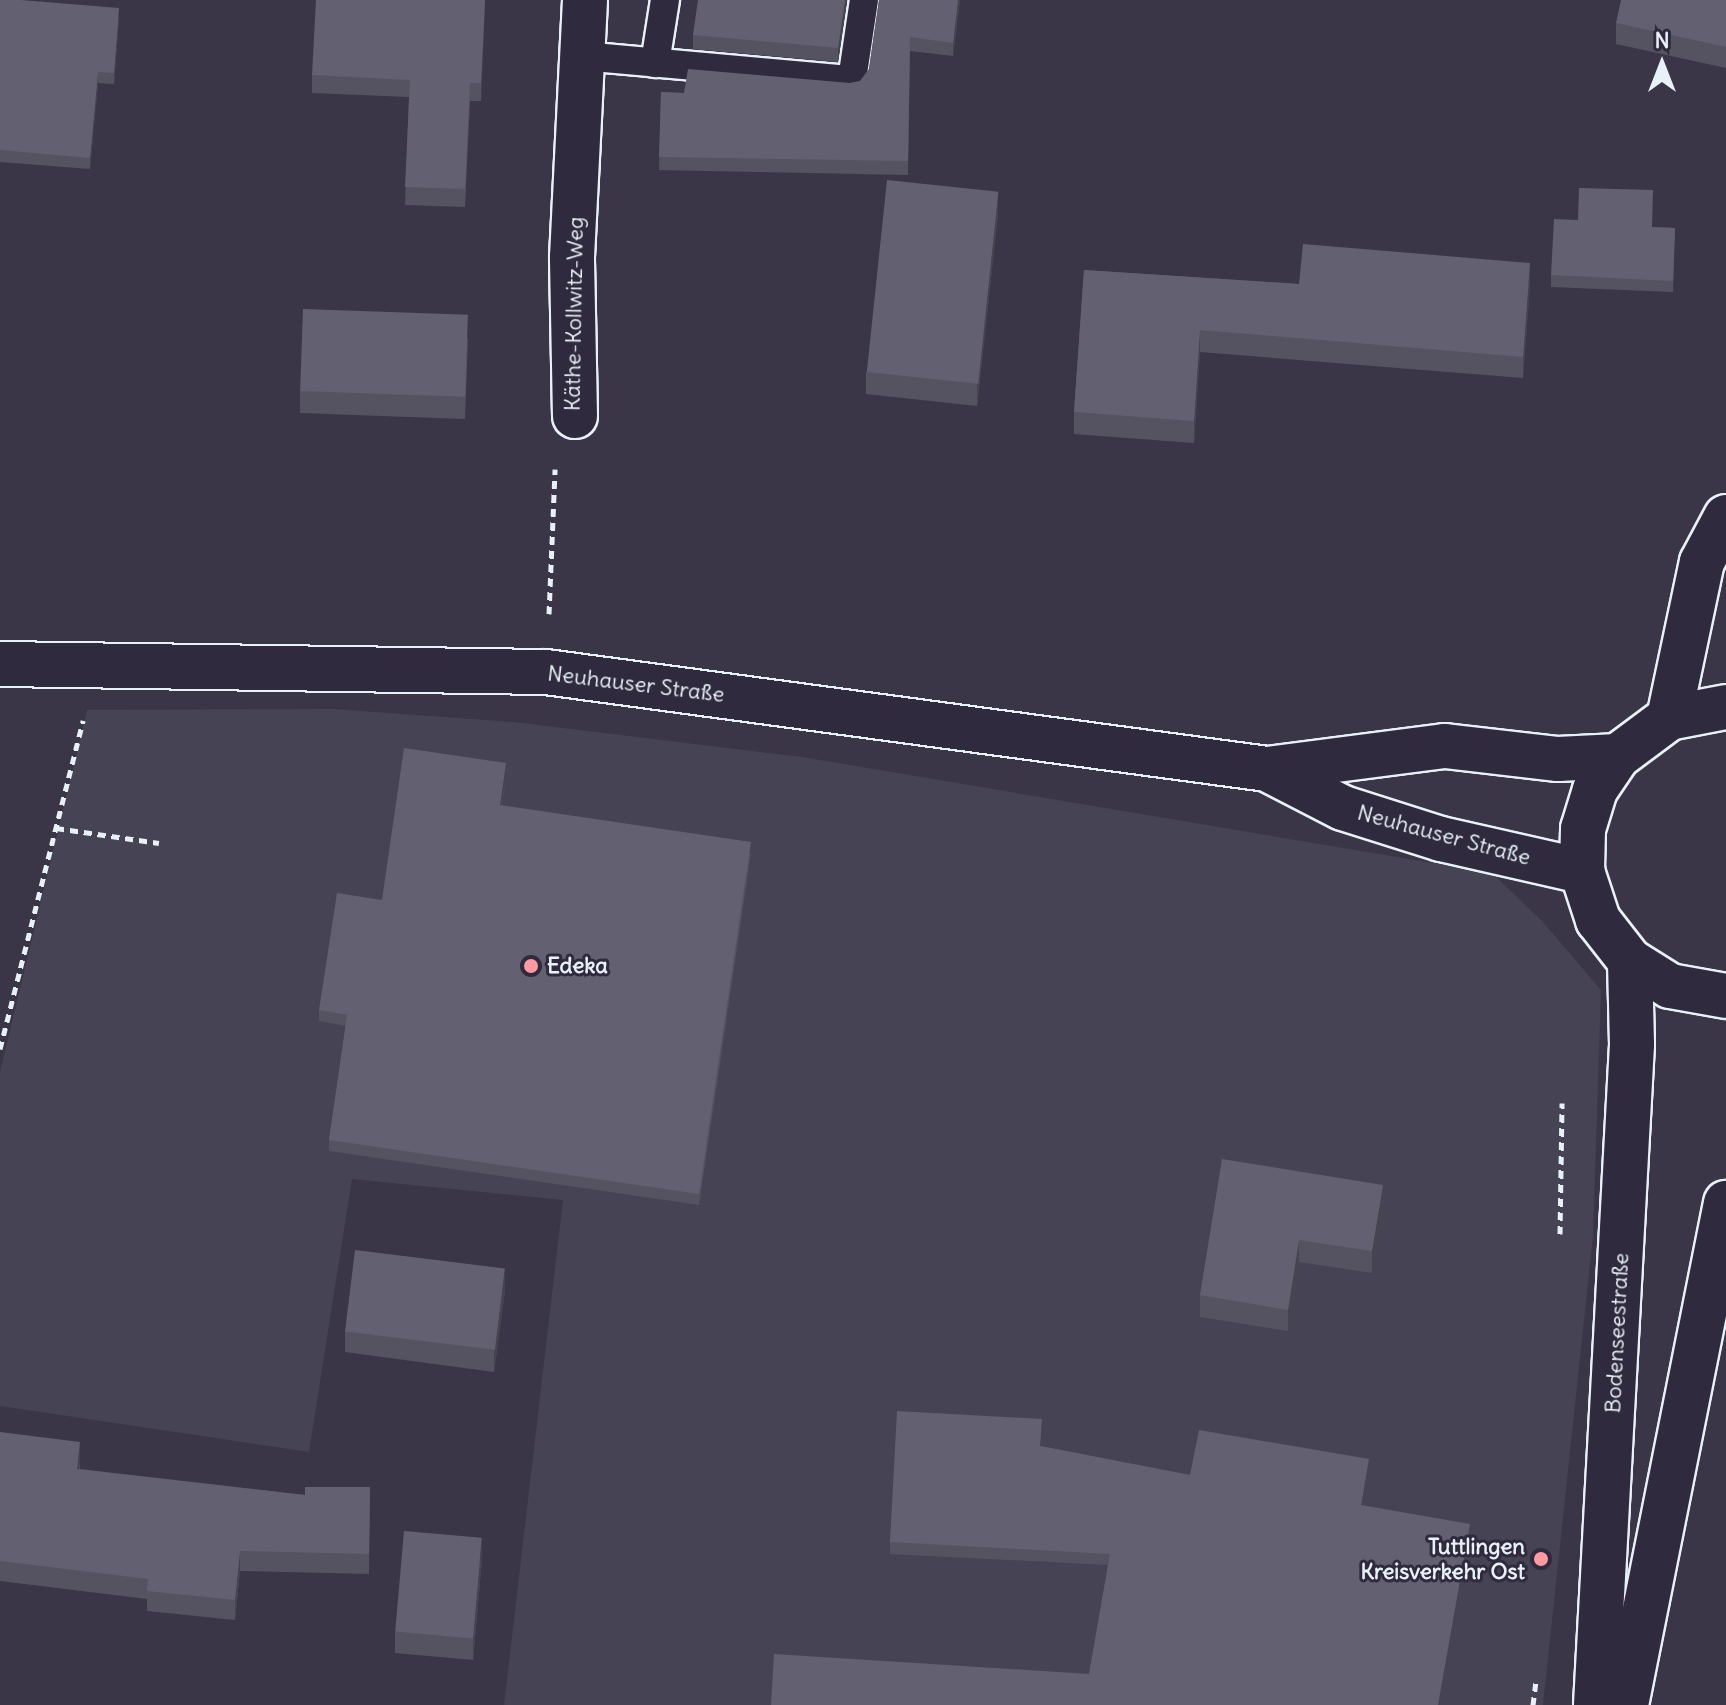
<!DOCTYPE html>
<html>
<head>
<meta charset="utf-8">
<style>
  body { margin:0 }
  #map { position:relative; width:1726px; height:1705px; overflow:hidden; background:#3a3648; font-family:Delius,sans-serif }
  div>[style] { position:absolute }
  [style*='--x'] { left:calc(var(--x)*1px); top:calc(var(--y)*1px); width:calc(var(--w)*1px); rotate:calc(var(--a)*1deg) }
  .built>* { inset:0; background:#464354 }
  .path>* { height:5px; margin-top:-2.5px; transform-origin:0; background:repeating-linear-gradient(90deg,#e8f1f8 0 8px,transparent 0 14px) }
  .roads { filter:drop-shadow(2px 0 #e8f1f8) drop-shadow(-2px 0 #e8f1f8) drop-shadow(0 2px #e8f1f8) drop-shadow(0 -2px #e8f1f8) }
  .lane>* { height:28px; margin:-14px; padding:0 14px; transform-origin:14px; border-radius:14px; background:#2f2a3d }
  .street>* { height:44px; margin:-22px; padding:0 22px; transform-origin:22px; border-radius:22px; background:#2f2a3d }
  .secondary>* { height:44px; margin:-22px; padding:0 22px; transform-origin:22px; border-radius:22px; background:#2f2a3d }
  .wall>* { inset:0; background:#555361 }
  .shaded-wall>* { inset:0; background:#45444f; transform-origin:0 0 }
  .building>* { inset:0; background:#636171; transform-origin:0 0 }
  .dots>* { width:22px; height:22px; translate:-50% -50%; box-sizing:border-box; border:4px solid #2f2a3d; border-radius:50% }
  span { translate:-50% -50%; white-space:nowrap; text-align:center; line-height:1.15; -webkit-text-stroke:6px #2f2a3d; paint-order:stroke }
  .street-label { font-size:22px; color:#e8f1f8 }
  .poi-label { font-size:22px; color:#e8f1f8; font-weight:700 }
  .left { translate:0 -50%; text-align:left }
  .right { translate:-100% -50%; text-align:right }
  .north { position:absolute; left:1622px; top:24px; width:80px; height:80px; -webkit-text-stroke:6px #2f2a3d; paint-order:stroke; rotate:0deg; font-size:22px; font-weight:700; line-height:32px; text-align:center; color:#e8f1f8 }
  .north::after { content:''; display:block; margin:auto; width:28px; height:36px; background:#e8f1f8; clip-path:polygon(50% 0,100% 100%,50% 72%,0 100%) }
</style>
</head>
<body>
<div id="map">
  <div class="built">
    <i style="clip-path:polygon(333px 709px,514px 722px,802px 757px,1492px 873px,1542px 921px,1601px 990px,1593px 1236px,1543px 1705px,504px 1705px,563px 1200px,352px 1179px,309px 1452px,0 1406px,0 1072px,87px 710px)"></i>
  </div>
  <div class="path">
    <i style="--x:549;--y:614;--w:145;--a:-87.6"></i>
    <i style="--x:56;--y:828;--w:104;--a:8.3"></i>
    <i style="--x:0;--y:1049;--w:339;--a:-75.8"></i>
    <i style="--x:1560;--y:1234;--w:131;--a:-89.1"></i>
    <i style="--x:1533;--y:1705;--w:26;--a:-83"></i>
  </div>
  <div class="roads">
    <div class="lane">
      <i style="--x:582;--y:56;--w:271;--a:5.1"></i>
      <i style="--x:852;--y:80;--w:81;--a:-81.5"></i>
      <i style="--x:655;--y:63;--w:64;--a:-81"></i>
    </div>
    <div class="street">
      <i style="--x:575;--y:416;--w:159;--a:-91.1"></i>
      <i style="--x:572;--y:257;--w:257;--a:-87.1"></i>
      <i style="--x:1669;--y:718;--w:159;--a:-78.1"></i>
      <i style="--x:1702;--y:562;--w:51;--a:-61.9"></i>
    </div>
    <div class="secondary">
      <i style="--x:0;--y:664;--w:546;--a:0.84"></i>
      <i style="--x:546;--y:672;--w:727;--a:7.66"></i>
      <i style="--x:1267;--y:769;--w:85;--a:27.2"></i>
      <i style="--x:1343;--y:808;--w:103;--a:17.6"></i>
      <i style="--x:1441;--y:839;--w:145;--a:12.8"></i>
      <i style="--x:1726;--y:707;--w:58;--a:169.1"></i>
      <i style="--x:1669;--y:718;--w:64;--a:143.3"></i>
      <i style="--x:1618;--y:756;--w:41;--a:124.1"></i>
      <i style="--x:1595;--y:790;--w:41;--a:107.1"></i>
      <i style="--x:1583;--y:829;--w:42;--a:91.4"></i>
      <i style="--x:1582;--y:871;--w:52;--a:71.9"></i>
      <i style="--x:1598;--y:920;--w:52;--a:52"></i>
      <i style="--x:1630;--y:961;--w:47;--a:32"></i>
      <i style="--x:1670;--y:986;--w:57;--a:10.1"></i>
      <i style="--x:1267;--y:769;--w:179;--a:-7.4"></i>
      <i style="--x:1445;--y:746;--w:114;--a:6.6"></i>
      <i style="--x:1558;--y:759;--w:60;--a:-2.9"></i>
      <i style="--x:1596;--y:1705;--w:662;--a:-86.88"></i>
      <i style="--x:1632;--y:1044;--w:83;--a:-91.4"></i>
      <i style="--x:1626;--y:1705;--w:512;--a:-78.73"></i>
    </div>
  </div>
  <div class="wall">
    <i style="clip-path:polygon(0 0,119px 19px,114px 84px,98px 83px,90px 169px,0 162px)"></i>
    <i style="clip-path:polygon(485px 0,481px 101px,470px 101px,465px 207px,405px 205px,409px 97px,312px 93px,312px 75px)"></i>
    <i style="clip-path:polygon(847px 0,838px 62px,693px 49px,693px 35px)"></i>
    <i style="clip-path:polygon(879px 0,960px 0,953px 56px,910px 51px,908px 175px,659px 170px,661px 92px,684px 93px,850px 83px,860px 81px,869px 69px)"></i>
    <i style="clip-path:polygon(1726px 0,1726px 68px,1616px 44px,1616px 23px)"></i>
    <i style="clip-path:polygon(998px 214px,977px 406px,866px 394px,866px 372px)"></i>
    <i style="clip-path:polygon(1652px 227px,1675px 228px,1673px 292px,1551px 287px,1551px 275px)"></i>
    <i style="clip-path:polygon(1084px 270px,1299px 284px,1530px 284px,1523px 378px,1200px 352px,1194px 443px,1074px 434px,1074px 412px)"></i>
    <i style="clip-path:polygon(468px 338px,465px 419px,300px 413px,300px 391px)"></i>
    <i style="clip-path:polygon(506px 775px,502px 806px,751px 853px,699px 1205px,329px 1151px,329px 1140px,346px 1026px,319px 1021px,319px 1010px,382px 900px)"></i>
    <i style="clip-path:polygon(1383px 1185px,1383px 1206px,1372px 1273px,1299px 1262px,1288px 1331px,1200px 1317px,1200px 1295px)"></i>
    <i style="clip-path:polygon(505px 1290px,494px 1372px,345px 1352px,345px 1331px)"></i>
    <i style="clip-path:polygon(0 1432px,80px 1462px,80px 1469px,305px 1495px,370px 1487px,369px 1574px,240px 1571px,235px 1620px,147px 1611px,147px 1599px,0 1581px)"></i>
    <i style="clip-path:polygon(1041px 1446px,1190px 1475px,1369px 1471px,1363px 1505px,1470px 1535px,1089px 1674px,1108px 1565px,890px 1554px,890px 1542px)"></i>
    <i style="clip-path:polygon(482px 1559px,473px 1660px,395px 1653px,395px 1632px)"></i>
  </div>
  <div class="shaded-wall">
    <i style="clip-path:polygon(485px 0,485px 7px,481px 101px,481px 83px)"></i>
    <i style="clip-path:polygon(845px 0,847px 0,838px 62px,838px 48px)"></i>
    <i style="clip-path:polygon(958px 0,960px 0,953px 56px,953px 43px)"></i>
    <i style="clip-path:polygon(119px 8px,119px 19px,114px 84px,114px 73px)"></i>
    <i style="clip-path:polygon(98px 72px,98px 83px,90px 169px,90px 158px)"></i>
    <i style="clip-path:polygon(998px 192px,998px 214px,977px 406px,977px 384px)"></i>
    <i style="clip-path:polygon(1530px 263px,1530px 284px,1523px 378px,1523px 357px)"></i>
    <i style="clip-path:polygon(1200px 330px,1200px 352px,1194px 443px,1194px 421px)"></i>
    <i style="clip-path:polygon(506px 763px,506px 775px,500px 817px,500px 805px)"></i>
    <i style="left:751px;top:842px;width:11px;height:356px;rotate:90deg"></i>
    <i style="clip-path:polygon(1383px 1185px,1383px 1206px,1372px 1273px,1372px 1251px)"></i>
    <i style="clip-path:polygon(1299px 1240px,1299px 1262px,1288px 1331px,1288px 1310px)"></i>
    <i style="clip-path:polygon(505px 1269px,505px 1290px,494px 1372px,494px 1351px)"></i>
    <i style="clip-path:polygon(80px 1442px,80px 1462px,77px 1489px,77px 1469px)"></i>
    <i style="clip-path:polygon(1369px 1459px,1369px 1471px,1361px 1516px,1361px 1505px)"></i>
    <i style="left:1470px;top:1524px;width:11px;height:184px;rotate:90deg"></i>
    <i style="clip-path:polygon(482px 1538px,482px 1559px,473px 1660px,473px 1638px)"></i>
    <i style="clip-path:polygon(240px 1551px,240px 1571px,235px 1620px,235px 1600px)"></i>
  </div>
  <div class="building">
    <i style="clip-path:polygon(0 0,21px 0,119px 8px,114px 73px,98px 72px,90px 158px,0 150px)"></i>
    <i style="clip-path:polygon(316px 0,485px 0,481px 83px,470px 83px,465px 189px,405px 187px,410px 80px,312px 75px)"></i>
    <i style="clip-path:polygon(698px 0,845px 0,838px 48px,693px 35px)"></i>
    <i style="clip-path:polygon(879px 0,958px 0,953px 43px,910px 37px,908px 161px,659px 157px,661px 92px,684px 93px,688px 69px,850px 83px,860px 81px,869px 69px)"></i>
    <i style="clip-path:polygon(1621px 0,1726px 0,1726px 47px,1616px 23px)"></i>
    <i style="left:887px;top:180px;width:112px;height:193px;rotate:6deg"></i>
    <i style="clip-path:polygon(1579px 188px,1653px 190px,1652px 227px,1675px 228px,1673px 281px,1551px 275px,1554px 219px,1578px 220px)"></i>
    <i style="clip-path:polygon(1303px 244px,1530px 263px,1523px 357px,1200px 330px,1194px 421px,1074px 412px,1084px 270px,1299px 284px)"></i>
    <i style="left:303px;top:309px;width:165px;height:82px;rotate:2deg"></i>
    <i style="clip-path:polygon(404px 748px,506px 763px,500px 805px,751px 842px,699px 1194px,329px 1140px,347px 1015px,319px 1010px,337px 893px,382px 900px)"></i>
    <i style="clip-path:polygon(1222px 1159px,1383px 1185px,1372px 1251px,1299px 1240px,1288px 1310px,1200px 1295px)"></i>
    <i style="left:355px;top:1250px;width:151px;height:82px;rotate:7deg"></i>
    <i style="clip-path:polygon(897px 1411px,1042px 1419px,1040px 1446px,1190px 1475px,1199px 1430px,1369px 1459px,1361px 1505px,1470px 1524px,1438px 1705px,771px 1705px,774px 1654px,1089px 1674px,1110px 1554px,890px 1542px)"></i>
    <i style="clip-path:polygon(0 1432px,80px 1442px,77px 1469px,305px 1495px,305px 1487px,370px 1487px,369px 1554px,240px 1551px,235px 1600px,147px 1591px,148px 1579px,0 1561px)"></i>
    <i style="left:404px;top:1531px;width:78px;height:101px;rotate:5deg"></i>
  </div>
  <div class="dots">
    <i style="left:531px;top:966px;background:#ff9aa2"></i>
    <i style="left:1541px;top:1559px;background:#ff9aa2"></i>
  </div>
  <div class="street-label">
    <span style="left:574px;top:314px;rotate:-89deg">Käthe-Kollwitz-Weg</span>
    <span style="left:636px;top:684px;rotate:7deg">Neuhauser Straße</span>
    <span style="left:1444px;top:835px;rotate:15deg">Neuhauser Straße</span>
    <span style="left:1617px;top:1333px;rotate:-87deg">Bodenseestraße</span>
  </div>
  <div class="poi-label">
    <span class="left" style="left:547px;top:966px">Edeka</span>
    <span class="right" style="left:1525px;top:1559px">Tuttlingen<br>Kreisverkehr Ost</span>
  </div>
  <div class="north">N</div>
</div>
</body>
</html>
